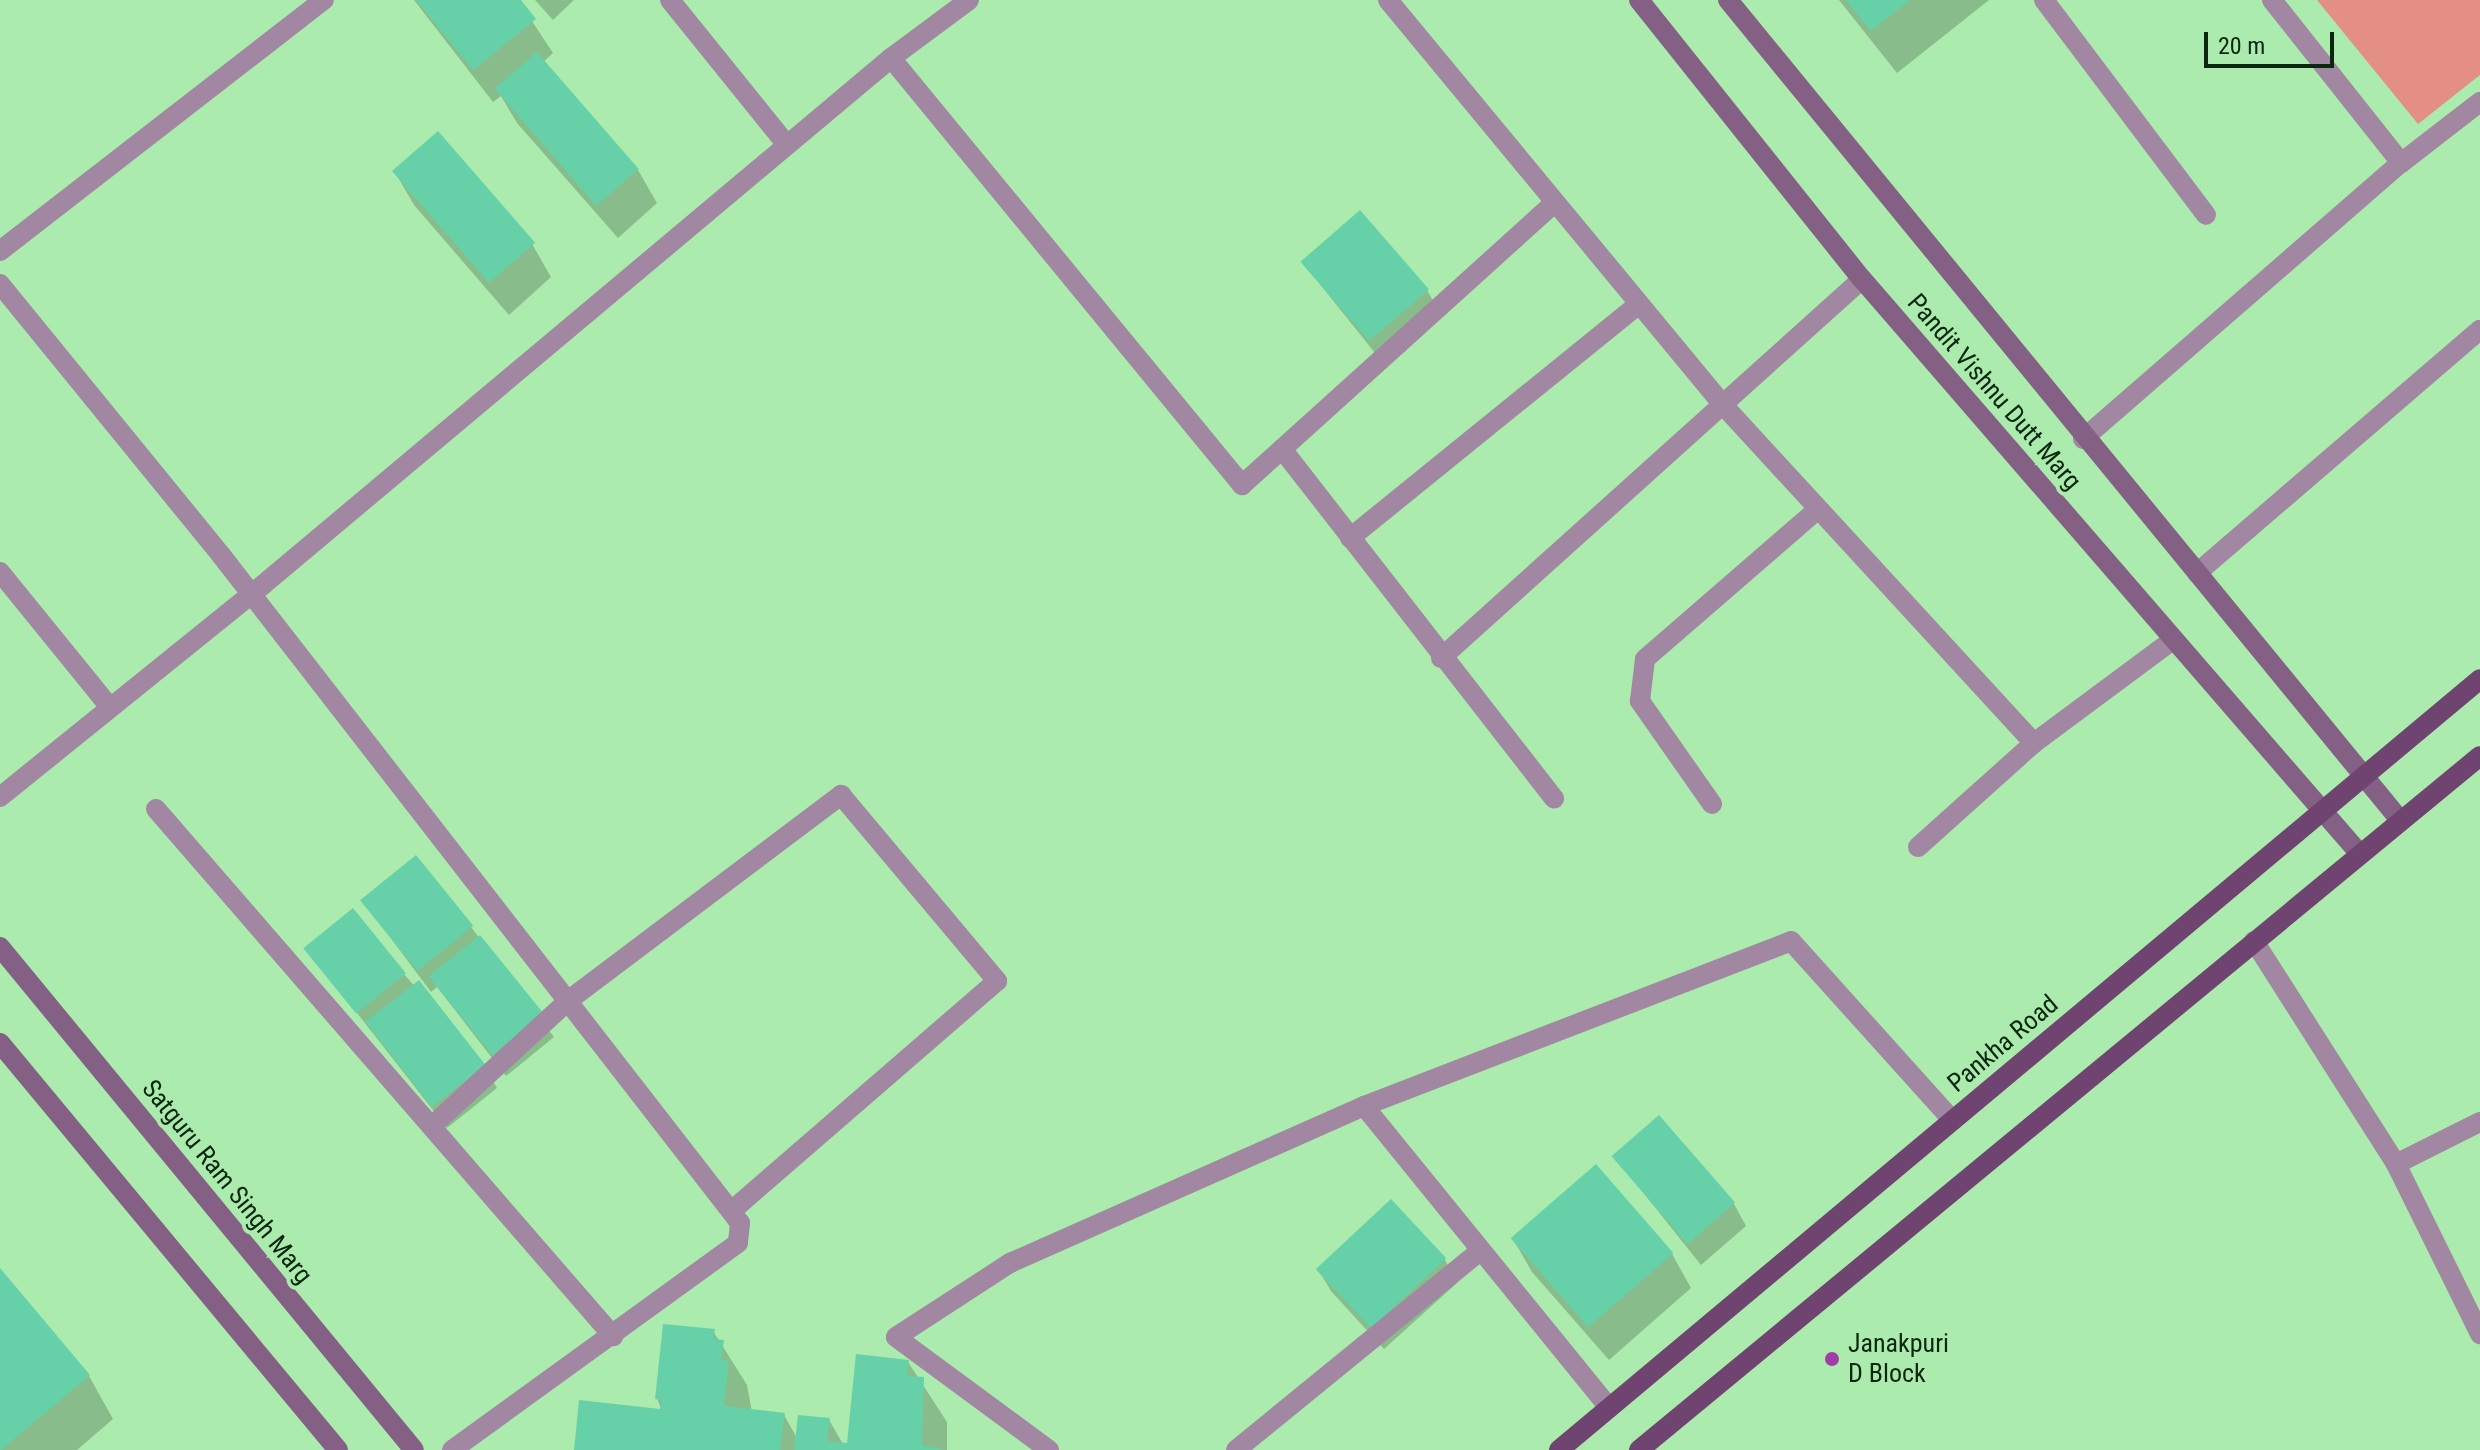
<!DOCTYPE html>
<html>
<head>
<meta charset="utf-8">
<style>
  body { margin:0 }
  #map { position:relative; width:2480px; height:1450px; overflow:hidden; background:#abebae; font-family:"Roboto Condensed",sans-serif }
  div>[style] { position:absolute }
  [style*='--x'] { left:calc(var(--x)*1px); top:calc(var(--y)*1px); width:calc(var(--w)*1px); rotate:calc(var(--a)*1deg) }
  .green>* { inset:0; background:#e38f86 }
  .shadow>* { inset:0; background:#0003 }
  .building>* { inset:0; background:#66d1a8; transform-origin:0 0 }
  .street>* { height:20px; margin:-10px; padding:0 10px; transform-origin:10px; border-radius:10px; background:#a187a1 }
  .secondary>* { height:20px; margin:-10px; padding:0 10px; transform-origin:10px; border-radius:10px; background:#856085 }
  .primary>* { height:20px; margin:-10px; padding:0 10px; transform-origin:10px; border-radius:10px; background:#704471 }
  .dots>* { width:22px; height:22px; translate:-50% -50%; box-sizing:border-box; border:4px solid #abebae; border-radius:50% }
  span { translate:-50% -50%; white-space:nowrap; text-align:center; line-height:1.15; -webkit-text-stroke:8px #abebae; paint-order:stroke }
  .street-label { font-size:26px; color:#0c260f }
  .poi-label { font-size:26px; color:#0c260f }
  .left { translate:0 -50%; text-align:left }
  .scale { position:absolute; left:2204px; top:32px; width:130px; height:36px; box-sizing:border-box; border:4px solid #0c260f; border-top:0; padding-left:10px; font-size:24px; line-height:28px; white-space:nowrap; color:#0c260f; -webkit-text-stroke:6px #abebae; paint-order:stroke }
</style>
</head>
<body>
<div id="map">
  <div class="green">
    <i style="clip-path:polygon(2317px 0,2480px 0,2480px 75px,2418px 124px)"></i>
  </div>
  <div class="shadow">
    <i style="clip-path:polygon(414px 0,518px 0,553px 53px,543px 62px,638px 170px,657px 203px,618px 238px,517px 123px,501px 96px,493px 102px)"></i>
    <i style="clip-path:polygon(535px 0,574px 0,553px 20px)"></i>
    <i style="clip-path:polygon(1839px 0,1989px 0,1897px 73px)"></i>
    <i style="clip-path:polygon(395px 172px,532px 244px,551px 277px,509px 315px,414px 205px)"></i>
    <i style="clip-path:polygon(1303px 263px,1427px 290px,1440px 313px,1383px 363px)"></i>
    <i style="clip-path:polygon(363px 901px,471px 927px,554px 1037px,506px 1076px,437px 987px,431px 992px)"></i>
    <i style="clip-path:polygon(307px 949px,404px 974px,484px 1066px,497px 1088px,447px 1128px)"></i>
    <i style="clip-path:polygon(1614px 1156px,1734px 1204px,1746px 1226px,1701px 1265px)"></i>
    <i style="clip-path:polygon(1596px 1167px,1672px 1254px,1691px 1288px,1609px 1360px,1532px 1272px,1513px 1239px)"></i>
    <i style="clip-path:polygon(1445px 1260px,1457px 1283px,1384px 1349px,1331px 1291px,1318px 1269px)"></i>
    <i style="clip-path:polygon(0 1271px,89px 1376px,113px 1419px,77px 1450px,0 1450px)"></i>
    <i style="clip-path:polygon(713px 1331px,747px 1385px,752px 1412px,784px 1415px,797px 1438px,829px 1420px,843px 1444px,849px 1445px,908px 1362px,947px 1422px,947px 1450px,576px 1450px,662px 1411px,657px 1398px)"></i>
  </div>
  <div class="building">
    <i style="clip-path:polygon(416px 0,521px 0,536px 19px,473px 70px)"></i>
    <i style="clip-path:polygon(1846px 0,1910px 0,1871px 31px)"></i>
    <i style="left:537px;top:52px;width:155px;height:56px;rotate:49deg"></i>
    <i style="left:438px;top:131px;width:148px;height:61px;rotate:49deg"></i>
    <i style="left:1360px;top:210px;width:105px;height:79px;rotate:49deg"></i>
    <i style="left:416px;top:855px;width:91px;height:72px;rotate:51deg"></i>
    <i style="left:353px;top:908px;width:84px;height:64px;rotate:51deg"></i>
    <i style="left:480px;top:935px;width:101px;height:66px;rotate:51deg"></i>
    <i style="left:419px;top:980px;width:108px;height:68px;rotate:52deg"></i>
    <i style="left:1659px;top:1115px;width:116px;height:63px;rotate:49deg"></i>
    <i style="left:1596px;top:1164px;width:118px;height:113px;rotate:49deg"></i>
    <i style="left:1391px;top:1199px;width:81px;height:103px;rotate:47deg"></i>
    <i style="clip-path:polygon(0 1268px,90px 1375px,1px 1450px,0 1450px)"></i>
    <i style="clip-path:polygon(663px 1324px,715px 1329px,714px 1339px,724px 1340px,721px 1360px,729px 1361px,724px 1406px,785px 1413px,780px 1450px,574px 1450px,579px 1400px,660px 1409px,662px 1400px,655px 1399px)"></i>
    <i style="clip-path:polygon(856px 1354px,909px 1360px,907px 1376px,924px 1377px,922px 1445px,945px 1450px,794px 1450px,798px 1415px,830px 1418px,827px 1441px,847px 1443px)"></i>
  </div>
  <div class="street">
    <i style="--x:670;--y:0;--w:186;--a:51.1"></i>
    <i style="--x:1388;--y:0;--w:527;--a:50.39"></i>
    <i style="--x:1724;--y:406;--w:458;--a:47.4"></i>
    <i style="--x:2044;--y:0;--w:269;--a:53"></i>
    <i style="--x:2272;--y:0;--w:208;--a:51.6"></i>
    <i style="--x:891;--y:58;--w:553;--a:50.58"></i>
    <i style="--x:1242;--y:485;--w:54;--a:-42"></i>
    <i style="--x:1282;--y:449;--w:443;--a:52.1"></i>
    <i style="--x:0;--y:251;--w:410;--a:-37.8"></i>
    <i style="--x:0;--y:284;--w:350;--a:50.8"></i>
    <i style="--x:221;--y:555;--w:846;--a:52.15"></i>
    <i style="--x:740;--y:1223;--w:20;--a:96"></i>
    <i style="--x:738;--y:1243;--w:353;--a:144.1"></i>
    <i style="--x:2083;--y:439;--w:421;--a:-41"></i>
    <i style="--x:2401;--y:163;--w:100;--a:-37.7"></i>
    <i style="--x:1282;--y:449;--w:368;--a:-42.1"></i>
    <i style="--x:1350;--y:538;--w:372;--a:-39"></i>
    <i style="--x:0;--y:572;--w:173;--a:50.9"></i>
    <i style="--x:2197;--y:573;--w:373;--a:-40.7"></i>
    <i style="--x:1441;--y:658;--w:566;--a:-41.99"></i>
    <i style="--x:0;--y:797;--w:324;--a:-38.9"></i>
    <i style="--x:252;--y:594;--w:834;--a:-39.99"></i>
    <i style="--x:891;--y:58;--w:97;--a:-36.6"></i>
    <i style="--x:1712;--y:804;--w:126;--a:-125"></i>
    <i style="--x:1640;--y:701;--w:42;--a:-83.2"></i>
    <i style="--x:1645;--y:659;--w:229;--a:-40.9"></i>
    <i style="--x:156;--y:809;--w:698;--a:49.07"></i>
    <i style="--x:1918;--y:847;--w:156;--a:-41.9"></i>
    <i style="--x:2034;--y:743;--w:174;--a:-36.6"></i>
    <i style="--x:2254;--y:941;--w:264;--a:57.5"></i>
    <i style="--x:2396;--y:1164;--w:190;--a:63.7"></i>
    <i style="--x:1364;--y:1106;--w:388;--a:50.9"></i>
    <i style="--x:433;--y:1125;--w:185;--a:-42.6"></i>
    <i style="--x:569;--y:1000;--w:341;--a:-37"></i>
    <i style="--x:841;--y:795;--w:243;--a:50"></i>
    <i style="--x:997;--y:981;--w:348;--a:139.1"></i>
    <i style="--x:2396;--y:1164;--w:94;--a:-26.6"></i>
    <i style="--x:1049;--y:1450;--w:190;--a:-143.6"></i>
    <i style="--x:896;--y:1337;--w:136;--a:-33"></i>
    <i style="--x:1010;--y:1263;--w:387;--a:-23.9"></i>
    <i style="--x:1364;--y:1106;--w:458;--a:-21.1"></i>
    <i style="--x:1791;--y:941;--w:241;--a:48"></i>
    <i style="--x:1236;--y:1450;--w:316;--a:-39.2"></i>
  </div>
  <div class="secondary">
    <i style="--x:1639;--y:0;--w:357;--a:51.4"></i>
    <i style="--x:1862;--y:279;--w:759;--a:49.11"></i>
    <i style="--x:1728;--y:0;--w:1059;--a:50.67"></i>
    <i style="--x:0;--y:947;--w:651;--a:50.54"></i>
    <i style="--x:0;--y:1043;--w:529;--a:50.29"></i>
  </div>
  <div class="primary">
    <i style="--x:1559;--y:1450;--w:1201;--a:-39.93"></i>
    <i style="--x:1639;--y:1450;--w:1090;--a:-39.53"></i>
  </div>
  <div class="dots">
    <i style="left:1832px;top:1359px;background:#a13ea5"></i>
  </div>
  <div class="street-label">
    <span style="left:1994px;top:392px;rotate:49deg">Pandit Vishnu Dutt Marg</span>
    <span style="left:2003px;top:1044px;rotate:-40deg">Pankha Road</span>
    <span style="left:227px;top:1182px;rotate:51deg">Satguru Ram Singh Marg</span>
  </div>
  <div class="poi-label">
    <span class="left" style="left:1848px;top:1359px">Janakpuri<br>D Block</span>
  </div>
  <div class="scale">20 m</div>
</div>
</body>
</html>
